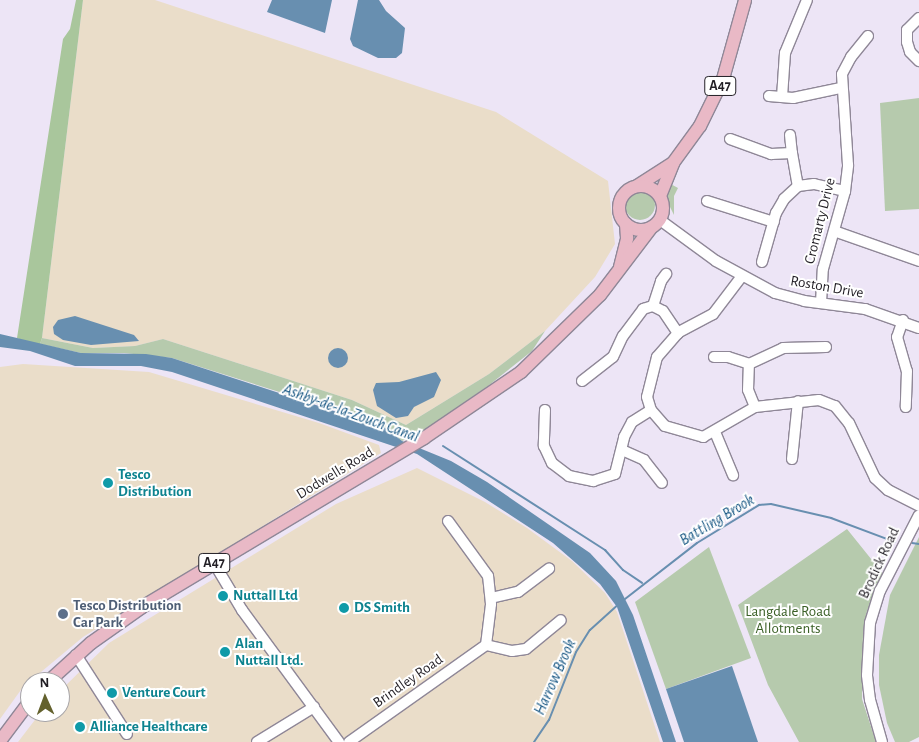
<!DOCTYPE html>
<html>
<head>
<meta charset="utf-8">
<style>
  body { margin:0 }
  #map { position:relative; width:919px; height:742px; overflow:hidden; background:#ede5f6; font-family:"Alegreya Sans",sans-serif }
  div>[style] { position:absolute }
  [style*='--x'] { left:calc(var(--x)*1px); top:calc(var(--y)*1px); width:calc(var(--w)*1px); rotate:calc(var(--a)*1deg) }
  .industrial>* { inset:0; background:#eaddc9 }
  .green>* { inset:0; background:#b6caad }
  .round { border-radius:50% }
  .forest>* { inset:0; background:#a9c69c }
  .water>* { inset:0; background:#688fb0 }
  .stream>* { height:2px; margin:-1px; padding:0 1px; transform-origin:1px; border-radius:1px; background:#688fb0 }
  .roads { filter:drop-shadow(1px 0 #8f8797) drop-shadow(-1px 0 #8f8797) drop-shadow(0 1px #8f8797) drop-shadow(0 -1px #8f8797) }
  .minor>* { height:10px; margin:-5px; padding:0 5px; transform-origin:5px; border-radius:5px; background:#fff }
  .major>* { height:12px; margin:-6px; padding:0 6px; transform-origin:6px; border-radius:6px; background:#e9b9c6 }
  .major>.ring { margin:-6px; padding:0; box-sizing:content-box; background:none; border:12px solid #e9b9c6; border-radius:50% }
  .dots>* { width:14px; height:14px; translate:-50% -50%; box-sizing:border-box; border:2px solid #fff; border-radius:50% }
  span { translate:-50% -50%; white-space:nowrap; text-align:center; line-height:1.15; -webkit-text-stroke:4px #fff; paint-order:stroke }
  .shield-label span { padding:1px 4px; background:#fff; border:1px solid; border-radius:4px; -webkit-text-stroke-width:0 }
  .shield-label { font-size:14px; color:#221f25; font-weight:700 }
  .street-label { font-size:15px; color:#221f25 }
  .culture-label { font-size:15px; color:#0d838f; font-weight:700 }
  .left { translate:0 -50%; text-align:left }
  .service-label { font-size:15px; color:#4e5e75; font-weight:700 }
  .park-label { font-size:15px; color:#3b6027 }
  .water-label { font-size:16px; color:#195884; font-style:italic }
  .north { position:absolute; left:20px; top:672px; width:50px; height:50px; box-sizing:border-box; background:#fff; border:1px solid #a7a5a8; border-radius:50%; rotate:358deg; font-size:14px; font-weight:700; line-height:20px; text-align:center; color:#221f25 }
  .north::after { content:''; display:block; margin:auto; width:18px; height:22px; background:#63612d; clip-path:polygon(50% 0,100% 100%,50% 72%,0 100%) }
</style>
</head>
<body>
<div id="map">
  <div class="industrial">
    <i style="clip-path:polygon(83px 0,155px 0,496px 112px,608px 181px,615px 244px,595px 277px,545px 331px,489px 374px,406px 425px,352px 400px,163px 339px,135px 346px,93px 348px,42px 338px)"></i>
    <i style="clip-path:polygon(23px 364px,149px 372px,319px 423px,379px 445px,381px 453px,83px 637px,23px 687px,0 719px,0 367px)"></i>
    <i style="clip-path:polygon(417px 468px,485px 502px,527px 528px,572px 561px,605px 593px,617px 612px,660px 742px,18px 742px,41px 712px,60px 712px,60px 691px,109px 643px,336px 504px)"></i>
  </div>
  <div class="green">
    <i style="clip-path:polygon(919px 98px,919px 209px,885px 211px,880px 103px)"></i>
    <i style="clip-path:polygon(667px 182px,678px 188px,674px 196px,674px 215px,665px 197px)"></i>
    <i class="round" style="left:625px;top:190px;width:30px;height:30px"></i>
    <i style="clip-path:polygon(545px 331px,532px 351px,488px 386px,424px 430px,402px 441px,386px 428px,349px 414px,172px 358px,124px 353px,81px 353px,40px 344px,42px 338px,93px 348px,135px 346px,163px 339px,352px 400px,406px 425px,489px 374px)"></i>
    <i style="clip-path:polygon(847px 529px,884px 575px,867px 611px,863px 636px,862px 699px,876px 742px,799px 742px,768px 685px,738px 605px)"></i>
    <i style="clip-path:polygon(919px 537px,919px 737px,909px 742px,895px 742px,887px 723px,879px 685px,879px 655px,890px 595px)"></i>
    <i style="clip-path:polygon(709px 547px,751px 658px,666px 689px,635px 602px)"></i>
  </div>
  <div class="forest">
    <i style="clip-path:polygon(76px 0,83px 0,42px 338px,40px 344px,29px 343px,17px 338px,63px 39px,70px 29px)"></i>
  </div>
  <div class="water">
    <i style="clip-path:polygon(272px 0,332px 0,325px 33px,267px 12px)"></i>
    <i style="clip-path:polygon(358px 0,379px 0,386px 11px,405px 28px,402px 53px,396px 58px,378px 58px,353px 46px,350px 39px)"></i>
    <i style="clip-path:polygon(75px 316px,134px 335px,139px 341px,91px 345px,63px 340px,54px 334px,53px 327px,58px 320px)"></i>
    <i style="clip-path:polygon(0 334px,81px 353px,146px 354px,172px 358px,386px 428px,402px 441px,451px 461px,487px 482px,590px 553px,616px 581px,633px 615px,676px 742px,663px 742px,617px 607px,600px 584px,553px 543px,417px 454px,172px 372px,141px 366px,75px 366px,30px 351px,0 347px)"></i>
    <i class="round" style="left:328px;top:348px;width:20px;height:20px"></i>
    <i style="clip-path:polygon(436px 372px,441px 380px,434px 397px,414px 407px,408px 416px,396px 418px,377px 406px,373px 390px,376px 383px,399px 382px)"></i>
    <i style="clip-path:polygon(732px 666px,758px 742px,684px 742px,666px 689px)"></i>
  </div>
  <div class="stream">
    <i style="--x:443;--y:446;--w:193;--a:32.7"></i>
    <i style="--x:605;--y:550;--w:27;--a:48"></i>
    <i style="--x:623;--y:570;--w:23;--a:34"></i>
    <i style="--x:912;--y:543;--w:7;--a:8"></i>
    <i style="--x:625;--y:599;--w:91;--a:-37.9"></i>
    <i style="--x:697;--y:543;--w:73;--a:-31.5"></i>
    <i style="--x:759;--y:505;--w:12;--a:-5"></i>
    <i style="--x:771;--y:504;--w:62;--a:13.1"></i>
    <i style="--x:831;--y:518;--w:68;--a:20.6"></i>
    <i style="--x:534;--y:742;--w:27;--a:-56"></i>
    <i style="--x:549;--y:720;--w:73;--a:-68.3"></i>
    <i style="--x:576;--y:652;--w:26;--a:-58"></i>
    <i style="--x:590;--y:630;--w:38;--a:-42"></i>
  </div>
  <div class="roads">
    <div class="minor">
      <i style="--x:919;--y:18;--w:17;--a:135"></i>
      <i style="--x:907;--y:30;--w:12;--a:90"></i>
      <i style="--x:907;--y:42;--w:10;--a:73"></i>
      <i style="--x:910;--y:52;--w:13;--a:45"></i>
      <i style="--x:769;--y:96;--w:24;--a:5"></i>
      <i style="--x:793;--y:98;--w:49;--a:-11.8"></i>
      <i style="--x:782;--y:97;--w:44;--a:-86.1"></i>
      <i style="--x:785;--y:53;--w:57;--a:-67.5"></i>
      <i style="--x:790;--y:135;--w:18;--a:84"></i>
      <i style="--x:730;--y:139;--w:44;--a:20.1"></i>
      <i style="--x:771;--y:154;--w:21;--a:-3"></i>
      <i style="--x:792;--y:153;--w:34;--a:80"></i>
      <i style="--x:707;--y:201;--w:70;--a:17.4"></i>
      <i style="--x:660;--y:220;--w:69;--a:36.2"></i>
      <i style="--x:716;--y:261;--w:67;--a:28.5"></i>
      <i style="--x:775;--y:293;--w:30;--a:15"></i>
      <i style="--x:804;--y:301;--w:62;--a:7.5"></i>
      <i style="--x:865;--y:309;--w:57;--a:19.4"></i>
      <i style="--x:834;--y:231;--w:90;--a:19.4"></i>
      <i style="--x:762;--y:262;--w:51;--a:-74.1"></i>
      <i style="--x:776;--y:213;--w:16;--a:-60"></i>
      <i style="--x:784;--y:199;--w:19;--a:-43"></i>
      <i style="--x:798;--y:186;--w:16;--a:-7"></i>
      <i style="--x:814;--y:184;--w:32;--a:13"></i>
      <i style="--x:742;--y:276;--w:48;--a:127.3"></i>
      <i style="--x:713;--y:314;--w:40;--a:152"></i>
      <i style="--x:678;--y:333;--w:32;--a:131"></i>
      <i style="--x:657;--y:357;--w:41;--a:104"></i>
      <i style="--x:647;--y:397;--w:14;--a:73"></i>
      <i style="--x:651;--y:410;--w:21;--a:49"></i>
      <i style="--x:665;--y:426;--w:40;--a:16"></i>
      <i style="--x:703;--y:437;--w:60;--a:-30"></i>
      <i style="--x:755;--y:407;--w:64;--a:-6.2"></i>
      <i style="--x:819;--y:400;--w:17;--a:21"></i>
      <i style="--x:835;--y:406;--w:22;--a:51"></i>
      <i style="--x:849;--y:423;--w:61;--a:64.7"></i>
      <i style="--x:875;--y:478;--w:18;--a:43"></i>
      <i style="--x:888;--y:490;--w:35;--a:27"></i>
      <i style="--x:821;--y:303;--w:34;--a:-87"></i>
      <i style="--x:823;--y:269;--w:81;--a:-74.2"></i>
      <i style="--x:845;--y:191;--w:26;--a:-83"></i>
      <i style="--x:848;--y:165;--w:91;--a:-93.8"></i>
      <i style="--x:842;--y:74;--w:19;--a:-62"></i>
      <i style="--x:851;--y:57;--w:27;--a:-51"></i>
      <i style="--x:653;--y:306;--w:26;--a:-72"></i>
      <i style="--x:661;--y:281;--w:9;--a:-54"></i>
      <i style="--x:903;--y:320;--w:18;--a:109"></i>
      <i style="--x:897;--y:337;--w:35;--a:74"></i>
      <i style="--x:907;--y:371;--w:36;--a:92"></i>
      <i style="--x:714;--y:357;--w:14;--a:0"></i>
      <i style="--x:728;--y:357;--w:22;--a:18"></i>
      <i style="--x:582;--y:381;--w:39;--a:-38"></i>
      <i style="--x:613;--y:357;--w:23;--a:-65"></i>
      <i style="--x:623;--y:336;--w:34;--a:-53"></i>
      <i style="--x:643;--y:309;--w:10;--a:-17"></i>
      <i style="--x:653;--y:306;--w:11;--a:27"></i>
      <i style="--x:663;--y:311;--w:27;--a:56"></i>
      <i style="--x:755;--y:407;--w:18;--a:-112"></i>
      <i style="--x:748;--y:390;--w:26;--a:-88"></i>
      <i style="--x:749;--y:364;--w:38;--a:-25"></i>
      <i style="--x:783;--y:348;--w:43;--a:-1.3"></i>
      <i style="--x:545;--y:410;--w:36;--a:92"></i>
      <i style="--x:544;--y:446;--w:19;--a:65"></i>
      <i style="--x:552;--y:463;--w:21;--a:37"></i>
      <i style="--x:569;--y:476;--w:25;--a:12"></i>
      <i style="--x:593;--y:481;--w:23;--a:-18"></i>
      <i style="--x:615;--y:474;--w:38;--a:-76"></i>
      <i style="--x:624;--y:437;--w:17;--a:-62"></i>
      <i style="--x:632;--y:422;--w:22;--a:-32"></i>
      <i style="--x:715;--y:432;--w:47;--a:67.3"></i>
      <i style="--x:622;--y:450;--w:24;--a:24"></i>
      <i style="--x:644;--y:460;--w:29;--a:52"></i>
      <i style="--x:792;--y:459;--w:58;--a:-84.1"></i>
      <i style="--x:214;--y:563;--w:55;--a:59.2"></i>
      <i style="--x:242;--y:610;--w:164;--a:53.7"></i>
      <i style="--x:491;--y:598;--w:28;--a:-13"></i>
      <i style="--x:518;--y:592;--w:39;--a:-37"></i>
      <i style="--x:486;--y:645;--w:27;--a:13"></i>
      <i style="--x:512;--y:651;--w:14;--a:-8"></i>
      <i style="--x:526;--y:649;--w:45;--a:-39.6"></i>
      <i style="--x:76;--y:655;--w:94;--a:57.2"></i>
      <i style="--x:257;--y:742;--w:67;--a:-31.6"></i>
      <i style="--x:349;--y:742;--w:168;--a:-35.3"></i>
      <i style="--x:486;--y:645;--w:41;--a:-83"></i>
      <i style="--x:491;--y:604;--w:28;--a:-96"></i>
      <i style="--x:488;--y:576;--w:68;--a:-126"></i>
      <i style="--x:882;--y:742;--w:44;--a:-105.9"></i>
      <i style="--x:870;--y:700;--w:25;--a:-97"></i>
      <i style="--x:867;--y:675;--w:52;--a:-86.7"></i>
      <i style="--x:870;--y:623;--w:34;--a:-73"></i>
      <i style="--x:880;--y:591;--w:85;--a:-62.8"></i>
    </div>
    <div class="major">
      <i style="--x:637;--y:186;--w:43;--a:-32.6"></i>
      <i class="ring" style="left:619px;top:186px;width:32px;height:32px"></i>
      <i style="--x:660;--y:196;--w:35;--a:-68"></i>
      <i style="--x:673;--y:163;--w:46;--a:-53.9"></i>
      <i style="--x:700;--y:126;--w:52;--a:-63.9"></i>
      <i style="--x:723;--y:79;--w:82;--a:-74.4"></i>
      <i style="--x:620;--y:267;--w:30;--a:-76"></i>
      <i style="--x:627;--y:238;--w:14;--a:-94"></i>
      <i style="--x:48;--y:682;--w:58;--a:-42.2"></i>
      <i style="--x:91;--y:643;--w:62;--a:-35.2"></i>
      <i style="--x:142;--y:607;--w:329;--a:-30.9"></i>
      <i style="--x:424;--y:438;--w:117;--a:-34.2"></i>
      <i style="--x:521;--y:372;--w:110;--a:-44.3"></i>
      <i style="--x:600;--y:295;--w:84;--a:-52.7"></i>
      <i style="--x:0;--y:741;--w:50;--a:-53.1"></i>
    </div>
  </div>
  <div class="dots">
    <i style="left:108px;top:483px;background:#0f9aa8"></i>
    <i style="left:223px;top:596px;background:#0f9aa8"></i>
    <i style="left:344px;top:608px;background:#0f9aa8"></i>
    <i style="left:63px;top:614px;background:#5c6f8a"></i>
    <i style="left:225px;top:652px;background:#0f9aa8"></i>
    <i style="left:112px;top:693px;background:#0f9aa8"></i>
    <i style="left:80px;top:727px;background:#0f9aa8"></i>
  </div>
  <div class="shield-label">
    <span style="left:720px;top:86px">A47</span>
    <span style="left:214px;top:563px">A47</span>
  </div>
  <div class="street-label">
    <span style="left:820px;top:221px;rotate:-76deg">Cromarty Drive</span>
    <span style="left:827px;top:287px;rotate:10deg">Roston Drive</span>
    <span style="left:335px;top:473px;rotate:-31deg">Dodwells Road</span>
    <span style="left:879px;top:563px;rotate:-65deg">Brodick Road</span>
    <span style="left:408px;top:681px;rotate:-35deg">Brindley Road</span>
  </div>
  <div class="culture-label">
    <span class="left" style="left:118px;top:483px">Tesco<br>Distribution</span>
    <span class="left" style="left:233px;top:596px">Nuttall Ltd</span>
    <span class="left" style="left:354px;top:608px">DS Smith</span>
    <span class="left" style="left:235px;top:652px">Alan<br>Nuttall Ltd.</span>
    <span class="left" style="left:122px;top:693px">Venture Court</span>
    <span class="left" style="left:90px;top:727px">Alliance Healthcare</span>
  </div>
  <div class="service-label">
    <span class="left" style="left:73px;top:614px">Tesco Distribution<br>Car Park</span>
  </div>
  <div class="park-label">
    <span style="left:788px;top:620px">Langdale Road<br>Allotments</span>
  </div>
  <div class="water-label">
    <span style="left:351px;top:413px;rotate:20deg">Ashby-de-la-Zouch Canal</span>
    <span style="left:717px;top:520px;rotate:-31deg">Battling Brook</span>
    <span style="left:555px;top:677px;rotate:-66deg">Harrow Brook</span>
  </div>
  <div class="north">N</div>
</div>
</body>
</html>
